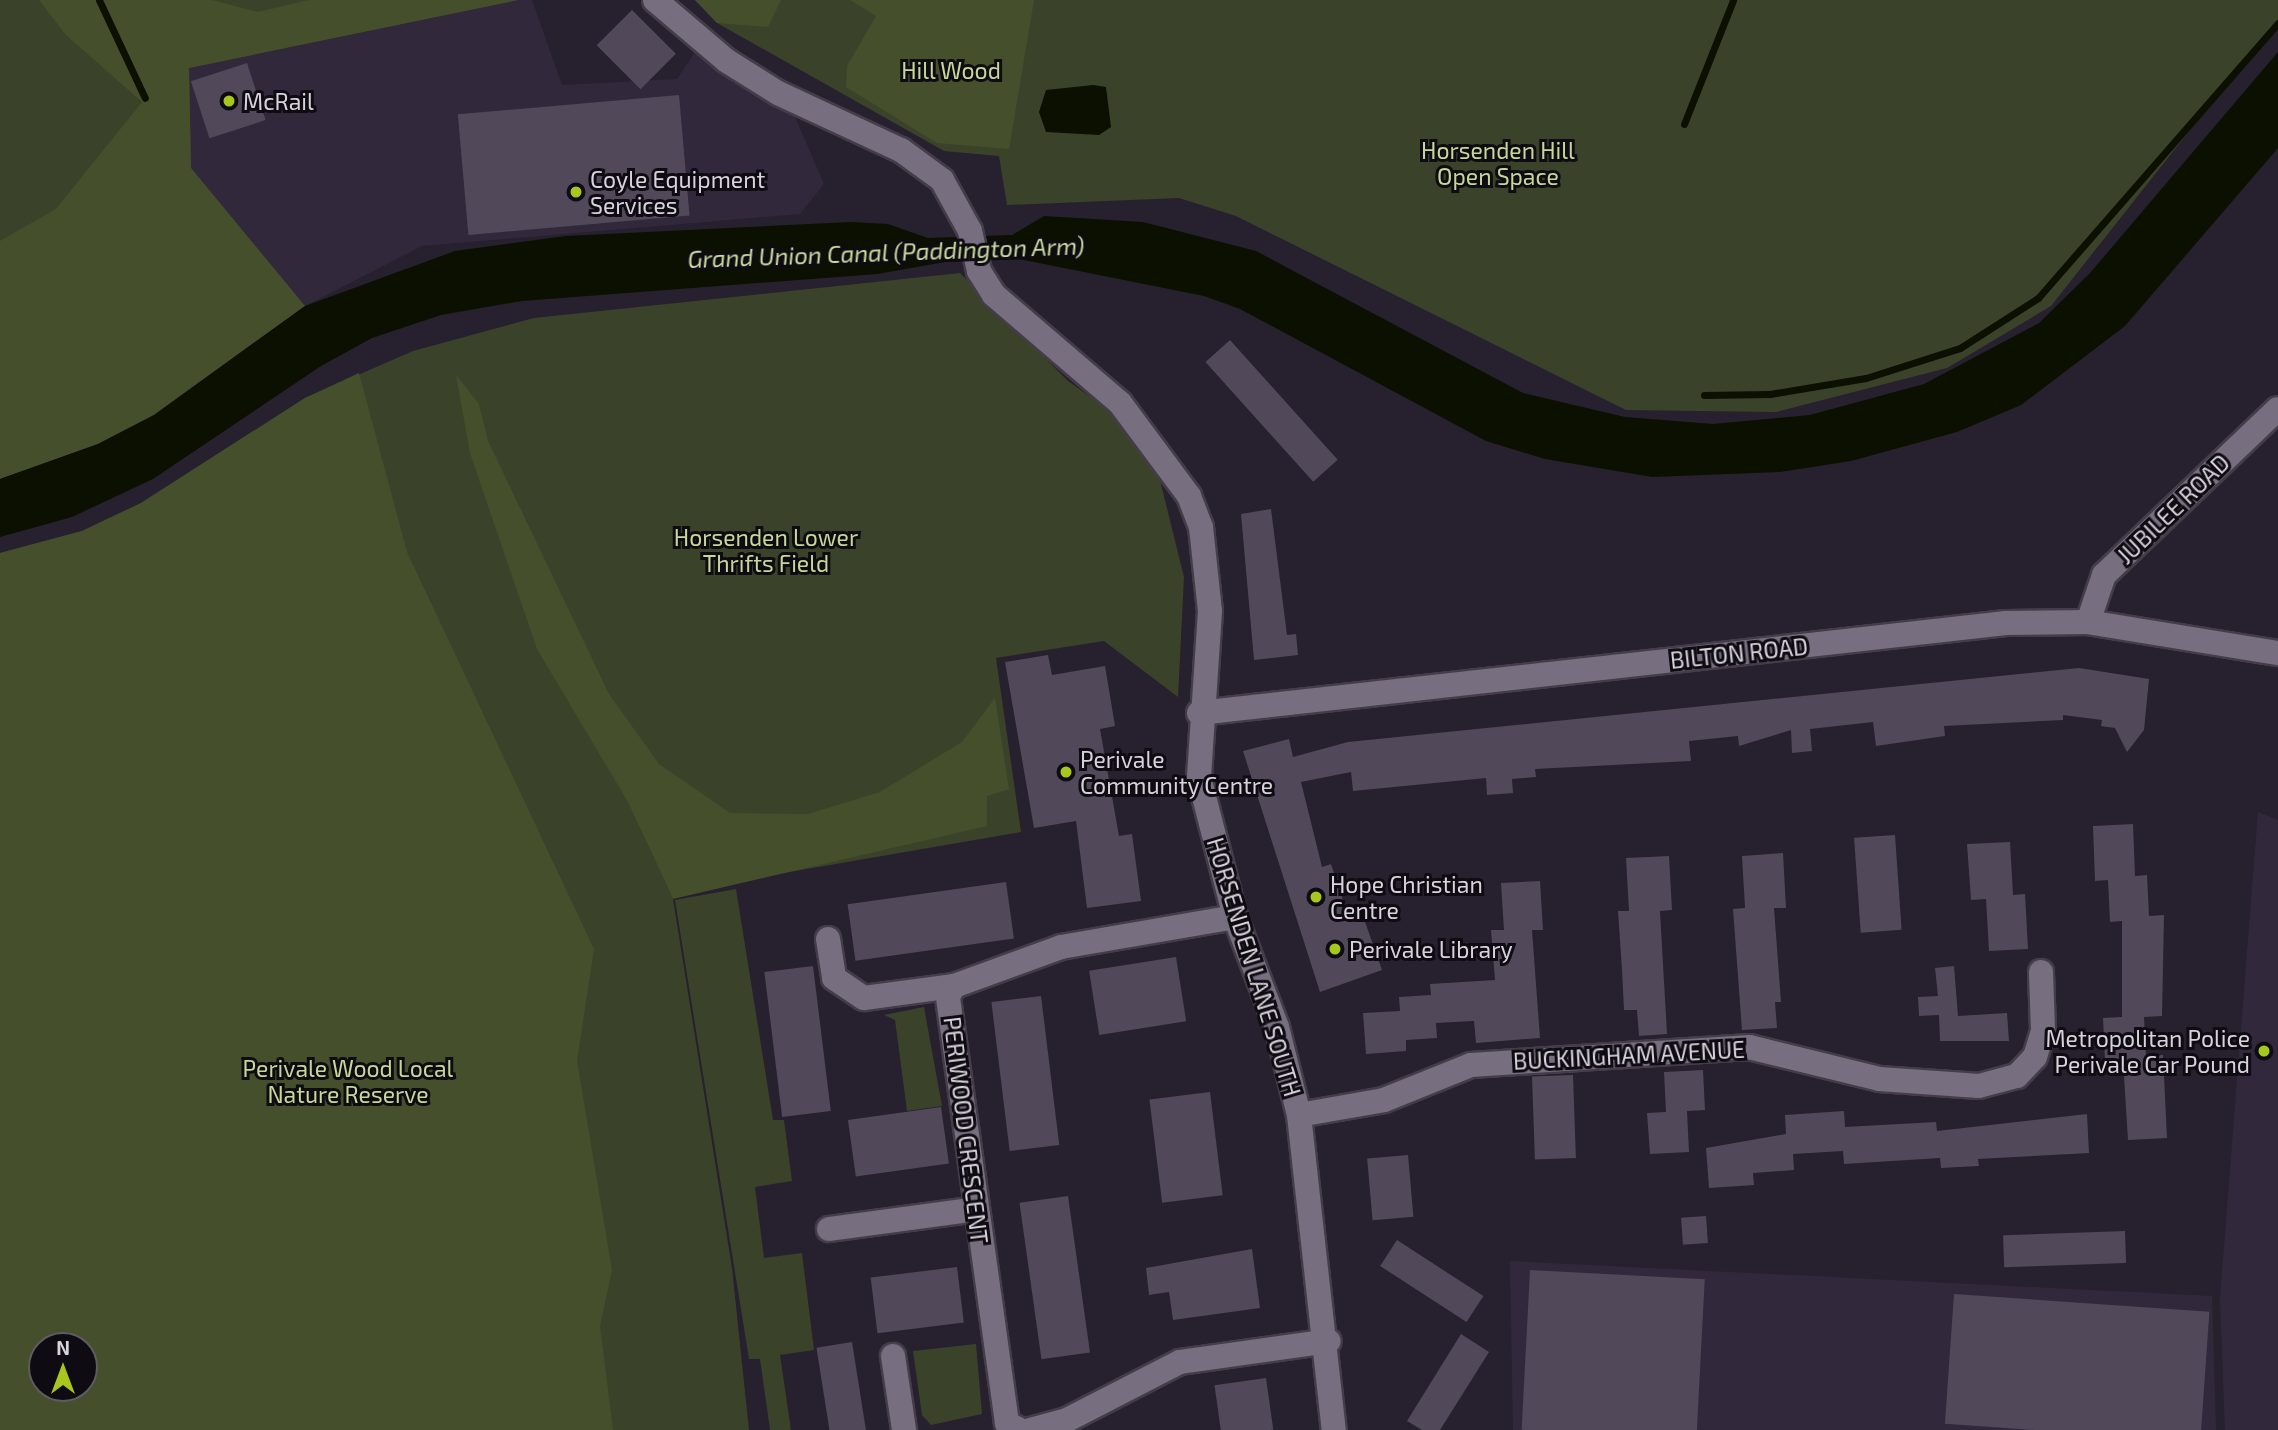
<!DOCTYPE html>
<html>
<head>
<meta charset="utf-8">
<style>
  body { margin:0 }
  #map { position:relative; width:2278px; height:1430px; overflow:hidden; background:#27202f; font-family:"Exo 2",sans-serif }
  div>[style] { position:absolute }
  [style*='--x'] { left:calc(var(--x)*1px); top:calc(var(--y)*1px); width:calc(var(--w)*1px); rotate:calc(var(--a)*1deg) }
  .built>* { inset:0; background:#32283c }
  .green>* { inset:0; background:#3b422a }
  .forest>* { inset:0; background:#464f2b }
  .water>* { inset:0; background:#0b1000 }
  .stream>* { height:7px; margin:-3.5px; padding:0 3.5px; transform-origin:3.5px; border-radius:3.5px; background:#0b1000 }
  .building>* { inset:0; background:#514859; transform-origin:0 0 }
  .roads { filter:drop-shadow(2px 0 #443d49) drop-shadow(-2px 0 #443d49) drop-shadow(0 2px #443d49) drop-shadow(0 -2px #443d49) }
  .minor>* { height:24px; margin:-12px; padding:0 12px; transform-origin:12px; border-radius:12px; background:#776e80 }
  .dots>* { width:19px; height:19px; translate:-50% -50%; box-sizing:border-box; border:4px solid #0e0b12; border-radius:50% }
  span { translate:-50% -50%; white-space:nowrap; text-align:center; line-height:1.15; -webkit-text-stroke:6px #0e0b12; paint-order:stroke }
  .park-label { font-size:23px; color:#c6d797 }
  .poi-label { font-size:23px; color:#d7d2dc }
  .left { translate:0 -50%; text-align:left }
  .right { translate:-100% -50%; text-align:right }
  .street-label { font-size:23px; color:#d7d2dc }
  .water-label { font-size:24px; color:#ccde9e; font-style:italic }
  .north { position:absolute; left:28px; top:1332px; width:70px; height:70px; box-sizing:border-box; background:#0e0b12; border:2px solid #5e5b63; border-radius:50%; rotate:0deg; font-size:19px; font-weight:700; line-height:28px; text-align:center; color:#d7d2dc }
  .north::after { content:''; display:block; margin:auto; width:24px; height:32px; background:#a8c71d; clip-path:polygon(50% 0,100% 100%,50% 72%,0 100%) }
</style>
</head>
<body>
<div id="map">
  <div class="built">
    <i style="clip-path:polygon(518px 0,532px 0,562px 85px,677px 79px,695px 52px,795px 117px,824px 184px,800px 214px,422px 246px,305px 306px,191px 168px,188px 68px)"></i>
    <i style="clip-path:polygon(2258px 812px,2278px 820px,2278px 1430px,2225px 1430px,2220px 1298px)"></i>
    <i style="clip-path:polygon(1510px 1261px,2212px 1296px,2216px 1430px,1513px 1430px)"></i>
  </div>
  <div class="green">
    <i style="clip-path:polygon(0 0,518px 0,189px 68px,191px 168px,305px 306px,0 479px)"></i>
    <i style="clip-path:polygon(695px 0,2278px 0,2278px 29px,2253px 50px,2051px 306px,1947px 368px,1776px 412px,1626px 410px,1236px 216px,1179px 198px,1007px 205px,999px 156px,944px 151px,717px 23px)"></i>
    <i style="clip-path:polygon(evenodd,960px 273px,1068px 381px,1113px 413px,1156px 464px,1184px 577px,1178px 697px,1104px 641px,996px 658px,1021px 832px,685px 890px,645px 838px,673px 899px,732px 1268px,749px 1430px,0 1430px,0 553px,82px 531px,141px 503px,305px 398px,413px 351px,534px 318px,960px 273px,42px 1346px,84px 1346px,84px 1388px,42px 1388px,42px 1346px)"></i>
    <i style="clip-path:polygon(736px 889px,773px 1120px,784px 1120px,792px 1181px,755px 1187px,764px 1258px,802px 1253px,814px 1350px,780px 1355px,791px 1430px,770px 1430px,760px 1359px,749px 1359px,675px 900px)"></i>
    <i style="clip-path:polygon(924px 1007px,942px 1106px,907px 1111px,895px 1020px,884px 1015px)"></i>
    <i style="clip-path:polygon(976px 1344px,982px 1414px,931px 1425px,922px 1415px,913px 1351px)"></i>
  </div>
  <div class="forest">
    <i style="clip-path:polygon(39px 0,212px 0,258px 12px,309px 0,518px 0,189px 68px,191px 168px,305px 306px,154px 415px,98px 444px,0 479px,0 241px,56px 209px,142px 102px,66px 35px)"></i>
    <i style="clip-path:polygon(695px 0,781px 0,768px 27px,717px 23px)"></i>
    <i style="clip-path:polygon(850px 0,1034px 0,1009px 149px,937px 143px,846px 87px,847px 66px,876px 16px)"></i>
    <i style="clip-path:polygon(evenodd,359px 373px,407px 552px,594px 949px,577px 1061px,612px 1270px,600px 1326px,613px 1430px,0 1430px,0 553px,82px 531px,141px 503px,305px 398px,359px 373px,42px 1346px,84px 1346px,84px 1388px,42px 1388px,42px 1346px)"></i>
    <i style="clip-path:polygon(456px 375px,479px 404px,488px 441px,609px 694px,659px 764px,730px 813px,808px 814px,880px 792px,962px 742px,995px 698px,1009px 789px,987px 796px,987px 826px,673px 899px,628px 802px,537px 649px,470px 453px)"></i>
  </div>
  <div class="water">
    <i style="clip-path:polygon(2278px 52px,2278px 148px,2125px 326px,2021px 405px,1957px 432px,1851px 461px,1780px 472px,1652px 477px,1545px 459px,1486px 441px,1240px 309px,1204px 296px,1019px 259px,945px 262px,877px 274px,522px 301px,441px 315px,372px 338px,321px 366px,153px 479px,72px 517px,0 537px,0 479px,98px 444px,154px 415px,305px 306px,455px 251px,566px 236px,851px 222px,888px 224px,928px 238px,1012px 235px,1044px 216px,1143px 222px,1256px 251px,1523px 393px,1625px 417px,1713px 424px,1810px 415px,1924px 384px,2039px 323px,2090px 273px)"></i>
    <i style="clip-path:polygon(1093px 85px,1106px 87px,1111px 127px,1099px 135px,1046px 132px,1039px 112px,1046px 90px)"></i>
  </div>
  <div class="stream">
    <i style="--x:99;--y:0;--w:108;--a:64.9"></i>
    <i style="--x:1684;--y:124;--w:133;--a:-68.4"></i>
    <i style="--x:1704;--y:395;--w:66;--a:-0.9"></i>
    <i style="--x:1770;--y:394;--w:97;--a:-9.5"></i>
    <i style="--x:1866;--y:378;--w:99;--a:-17.7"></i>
    <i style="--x:1960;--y:348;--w:93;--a:-32.7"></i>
    <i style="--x:2038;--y:298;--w:365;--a:-48.9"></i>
  </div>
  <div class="building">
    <i style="left:632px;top:10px;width:62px;height:50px;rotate:45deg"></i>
    <i style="left:247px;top:63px;width:60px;height:59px;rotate:72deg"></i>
    <i style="left:679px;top:95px;width:121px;height:222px;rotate:85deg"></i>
    <i style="left:1230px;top:340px;width:161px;height:33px;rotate:48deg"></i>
    <i style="clip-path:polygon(1271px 509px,1287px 635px,1296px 634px,1298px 655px,1254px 660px,1241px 514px)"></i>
    <i style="clip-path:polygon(1048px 655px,1052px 675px,1105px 666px,1115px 726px,1100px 729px,1119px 836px,1132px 834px,1141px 901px,1087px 908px,1076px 821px,1034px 828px,1005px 662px)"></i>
    <i style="clip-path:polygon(2079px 668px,2149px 679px,2144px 730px,2127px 752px,2115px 728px,2101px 726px,2102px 720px,2063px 715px,2063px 720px,1944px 726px,1945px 736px,1876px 746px,1873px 722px,1810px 729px,1812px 751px,1792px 753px,1791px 730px,1739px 746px,1738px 736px,1689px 741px,1691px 761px,1535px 769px,1536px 777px,1512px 779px,1513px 793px,1487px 795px,1486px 778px,1353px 791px,1351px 772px,1301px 782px,1322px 867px,1331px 864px,1350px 921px,1363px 916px,1382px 970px,1320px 992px,1243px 751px,1289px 739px,1293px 757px,1348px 742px)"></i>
    <i style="clip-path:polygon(2133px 824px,2135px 876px,2147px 875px,2149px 916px,2164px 915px,2162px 1016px,2144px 1017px,2146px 1056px,2163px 1055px,2167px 1138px,2128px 1140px,2123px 1060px,2105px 1061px,2103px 1018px,2122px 1017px,2122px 921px,2110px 922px,2108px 880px,2095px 881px,2093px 826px)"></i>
    <i style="left:1895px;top:835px;width:95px;height:41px;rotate:86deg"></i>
    <i style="clip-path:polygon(2010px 842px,2013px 895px,2025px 894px,2028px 949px,1989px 951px,1986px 899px,1971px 900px,1967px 844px)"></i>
    <i style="clip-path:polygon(1783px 853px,1786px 908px,1774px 908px,1781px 1002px,1775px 1002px,1777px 1028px,1742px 1030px,1733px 909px,1745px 908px,1742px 856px)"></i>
    <i style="clip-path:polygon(1669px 856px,1672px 910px,1660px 911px,1667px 1034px,1639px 1036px,1637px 1010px,1624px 1010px,1622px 970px,1618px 911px,1629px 911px,1626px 858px)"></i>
    <i style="clip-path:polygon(1540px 881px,1543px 930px,1532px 930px,1540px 1038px,1476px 1043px,1474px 1021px,1436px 1023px,1437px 1038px,1406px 1040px,1406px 1051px,1366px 1054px,1363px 1013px,1400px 1011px,1399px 997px,1431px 995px,1430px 984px,1495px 980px,1491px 930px,1504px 930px,1501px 883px)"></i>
    <i style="left:1006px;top:882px;width:57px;height:160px;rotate:82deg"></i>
    <i style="left:1176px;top:957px;width:65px;height:88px;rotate:81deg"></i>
    <i style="left:813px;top:966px;width:146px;height:49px;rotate:83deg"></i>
    <i style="clip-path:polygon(1954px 966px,1958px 1016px,2007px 1013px,2009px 1041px,1940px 1041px,1939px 1015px,1919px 1016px,1918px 997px,1938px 996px,1935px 968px)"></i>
    <i style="left:1041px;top:996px;width:150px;height:50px;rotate:83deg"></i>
    <i style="clip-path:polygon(1703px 1070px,1705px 1110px,1687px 1111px,1689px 1152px,1650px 1154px,1647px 1113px,1666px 1112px,1664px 1072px)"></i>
    <i style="left:1573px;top:1075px;width:83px;height:41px;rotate:88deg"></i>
    <i style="left:1210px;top:1092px;width:104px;height:61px;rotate:83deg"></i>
    <i style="left:941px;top:1107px;width:57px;height:94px;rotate:82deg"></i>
    <i style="clip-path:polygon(1844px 1111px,1845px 1127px,1936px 1122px,1937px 1131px,2087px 1114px,2089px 1153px,1978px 1159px,1979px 1166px,1941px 1168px,1940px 1158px,1844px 1164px,1843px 1151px,1793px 1154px,1794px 1170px,1753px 1173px,1754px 1185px,1709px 1188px,1706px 1148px,1786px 1134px,1785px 1115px)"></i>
    <i style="left:1408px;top:1155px;width:62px;height:41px;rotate:85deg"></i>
    <i style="left:1068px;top:1196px;width:158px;height:49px;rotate:82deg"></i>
    <i style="left:1706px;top:1216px;width:27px;height:25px;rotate:86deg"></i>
    <i style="left:2125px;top:1231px;width:32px;height:122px;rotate:88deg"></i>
    <i style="left:1397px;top:1240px;width:103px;height:31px;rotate:33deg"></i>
    <i style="clip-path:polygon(1252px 1249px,1260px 1308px,1173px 1320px,1169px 1292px,1149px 1295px,1146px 1268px)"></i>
    <i style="left:957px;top:1267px;width:56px;height:87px;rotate:83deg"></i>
    <i style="left:1530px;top:1270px;width:175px;height:160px;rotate:3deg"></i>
    <i style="left:1954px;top:1294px;width:256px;height:130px;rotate:4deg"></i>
    <i style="clip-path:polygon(1461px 1334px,1489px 1352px,1440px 1430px,1422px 1430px,1407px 1421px)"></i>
    <i style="left:852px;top:1342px;width:89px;height:36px;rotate:81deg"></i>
    <i style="left:1266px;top:1378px;width:52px;height:52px;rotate:82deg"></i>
  </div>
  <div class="roads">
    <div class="minor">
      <i style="--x:655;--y:0;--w:94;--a:40.3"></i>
      <i style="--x:727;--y:61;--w:60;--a:32.1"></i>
      <i style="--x:778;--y:93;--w:136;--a:24.9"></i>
      <i style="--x:901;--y:150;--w:51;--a:36.2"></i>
      <i style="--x:942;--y:180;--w:58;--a:61.2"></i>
      <i style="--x:970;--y:231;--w:41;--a:77.3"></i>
      <i style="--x:979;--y:271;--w:28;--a:58"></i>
      <i style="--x:994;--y:295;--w:166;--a:40.6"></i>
      <i style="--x:1120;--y:403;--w:116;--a:53.4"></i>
      <i style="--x:1189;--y:496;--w:33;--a:69"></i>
      <i style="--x:1201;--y:527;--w:84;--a:83.9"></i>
      <i style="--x:1210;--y:611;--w:166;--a:93.8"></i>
      <i style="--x:1199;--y:777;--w:145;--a:75.6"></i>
      <i style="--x:1235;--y:917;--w:118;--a:69.1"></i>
      <i style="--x:1277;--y:1027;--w:91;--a:76"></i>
      <i style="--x:1299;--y:1115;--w:317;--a:83.7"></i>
      <i style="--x:2088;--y:622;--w:50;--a:-71.2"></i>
      <i style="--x:2104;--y:575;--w:240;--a:-43.7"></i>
      <i style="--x:1199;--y:713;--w:812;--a:-6.36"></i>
      <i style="--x:2006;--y:623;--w:82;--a:-0.7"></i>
      <i style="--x:2088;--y:622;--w:193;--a:9.3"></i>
      <i style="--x:828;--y:939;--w:39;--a:81"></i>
      <i style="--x:834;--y:978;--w:36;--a:34"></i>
      <i style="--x:864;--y:998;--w:91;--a:-7.6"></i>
      <i style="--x:1299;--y:1115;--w:86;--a:-10"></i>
      <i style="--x:1384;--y:1100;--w:94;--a:-21.9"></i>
      <i style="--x:1471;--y:1065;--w:279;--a:-3.7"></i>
      <i style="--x:1749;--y:1047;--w:134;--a:13.8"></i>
      <i style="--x:1879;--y:1079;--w:100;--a:4"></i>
      <i style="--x:1979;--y:1086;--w:39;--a:-15"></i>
      <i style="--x:2017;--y:1076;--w:26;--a:-47"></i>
      <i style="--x:2035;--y:1057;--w:28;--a:-73"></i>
      <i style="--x:2043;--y:1030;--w:58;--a:-92"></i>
      <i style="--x:829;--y:1229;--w:148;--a:-7.7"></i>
      <i style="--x:893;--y:1356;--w:75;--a:81.5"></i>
      <i style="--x:1020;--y:1430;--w:15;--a:-152"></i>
      <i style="--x:1007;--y:1423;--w:431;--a:-97.9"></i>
      <i style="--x:948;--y:996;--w:12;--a:-59"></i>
      <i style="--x:954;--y:986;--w:114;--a:-20"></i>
      <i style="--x:1061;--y:947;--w:177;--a:-9.8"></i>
      <i style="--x:1030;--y:1430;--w:38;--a:-15"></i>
      <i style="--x:1067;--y:1420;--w:127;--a:-27.2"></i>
      <i style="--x:1180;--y:1362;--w:150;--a:-8"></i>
    </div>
  </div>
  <div class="dots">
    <i style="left:229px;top:101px;background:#a8c71d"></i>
    <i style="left:576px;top:192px;background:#a8c71d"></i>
    <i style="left:1066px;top:772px;background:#a8c71d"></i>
    <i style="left:1316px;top:897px;background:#a8c71d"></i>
    <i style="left:1335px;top:949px;background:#a8c71d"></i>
    <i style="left:2264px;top:1051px;background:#a8c71d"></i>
  </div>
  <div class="park-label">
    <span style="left:951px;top:70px">Hill Wood</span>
    <span style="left:1498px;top:163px">Horsenden Hill<br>Open Space</span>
    <span style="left:766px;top:550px">Horsenden Lower<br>Thrifts Field</span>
    <span style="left:348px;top:1081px">Perivale Wood Local<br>Nature Reserve</span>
  </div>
  <div class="poi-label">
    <span class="left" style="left:243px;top:101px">McRail</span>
    <span class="left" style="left:590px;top:192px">Coyle Equipment<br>Services</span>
    <span class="left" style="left:1080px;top:772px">Perivale<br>Community Centre</span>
    <span class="left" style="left:1330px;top:897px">Hope Christian<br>Centre</span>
    <span class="left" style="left:1349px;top:949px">Perivale Library</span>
    <span class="right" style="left:2250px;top:1051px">Metropolitan Police<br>Perivale Car Pound</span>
  </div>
  <div class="street-label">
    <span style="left:2173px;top:509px;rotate:-44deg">JUBILEE ROAD</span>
    <span style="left:1739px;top:653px;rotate:-6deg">BILTON ROAD</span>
    <span style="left:1254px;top:967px;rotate:73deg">HORSENDEN LANE SOUTH</span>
    <span style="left:1629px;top:1055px;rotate:-3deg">BUCKINGHAM AVENUE</span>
    <span style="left:966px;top:1130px;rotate:83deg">PERIWOOD CRESCENT</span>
  </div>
  <div class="water-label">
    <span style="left:886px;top:252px;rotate:-2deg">Grand Union Canal (Paddington Arm)</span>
  </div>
  <div class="north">N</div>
</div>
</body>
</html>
